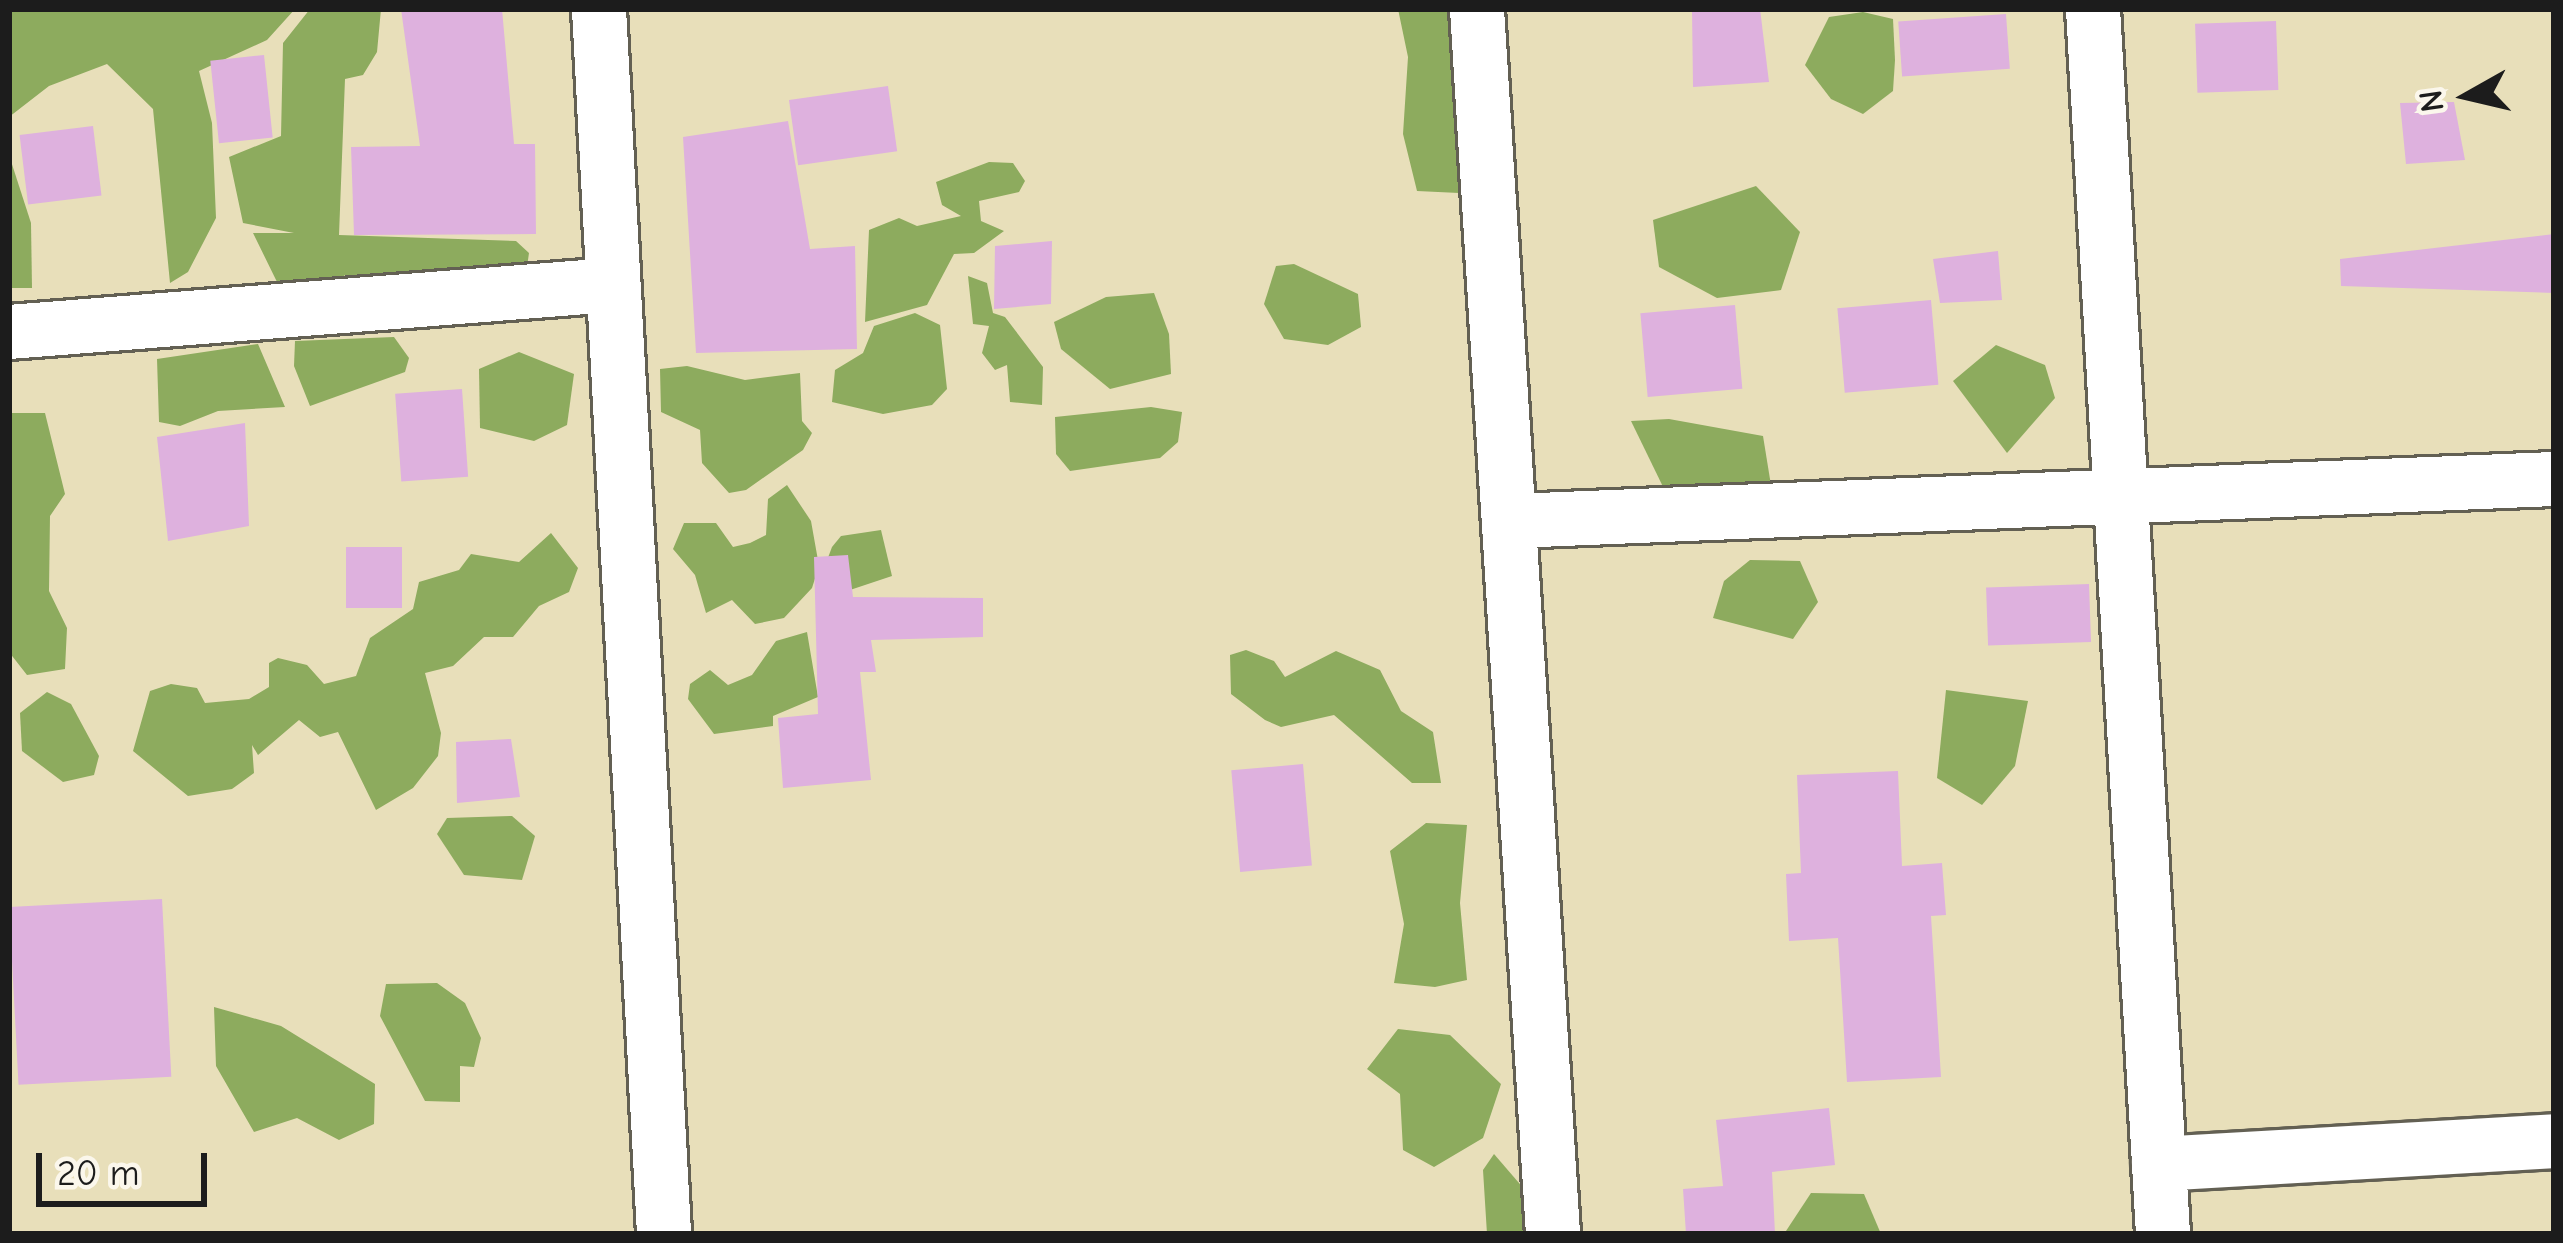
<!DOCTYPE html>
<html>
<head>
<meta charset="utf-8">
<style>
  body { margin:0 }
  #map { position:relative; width:2563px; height:1243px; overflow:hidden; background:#e8dfba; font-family:"Comic Neue",sans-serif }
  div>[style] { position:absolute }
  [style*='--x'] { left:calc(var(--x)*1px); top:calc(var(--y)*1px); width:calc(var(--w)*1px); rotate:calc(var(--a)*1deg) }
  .forest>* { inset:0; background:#8dab5e }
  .building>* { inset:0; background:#deb1de; transform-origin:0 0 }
  .roads { filter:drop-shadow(3px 0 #636053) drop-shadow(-3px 0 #636053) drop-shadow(0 3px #636053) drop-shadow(0 -3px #636053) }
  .minor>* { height:54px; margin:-27px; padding:0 27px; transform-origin:27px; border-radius:27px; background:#fff }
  span { translate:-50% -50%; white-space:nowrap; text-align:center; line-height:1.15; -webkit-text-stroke:9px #fbf7ec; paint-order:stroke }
  .frame { position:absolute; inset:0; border:12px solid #1c1c1c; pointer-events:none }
  .north { position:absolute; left:2407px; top:36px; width:120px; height:120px; -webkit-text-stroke:9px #fbf7ec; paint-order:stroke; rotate:262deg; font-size:33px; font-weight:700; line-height:48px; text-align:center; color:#1c1c1c }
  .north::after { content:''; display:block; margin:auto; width:42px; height:54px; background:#1c1c1c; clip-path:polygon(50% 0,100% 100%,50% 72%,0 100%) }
  .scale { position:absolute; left:36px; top:1153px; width:171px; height:54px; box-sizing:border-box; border:6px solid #1c1c1c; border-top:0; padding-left:15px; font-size:36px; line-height:42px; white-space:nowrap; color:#1c1c1c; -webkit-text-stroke:9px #fbf7ec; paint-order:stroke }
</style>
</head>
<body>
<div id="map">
  <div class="forest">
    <i style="clip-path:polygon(9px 9px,295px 9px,267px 40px,199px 71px,212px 123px,216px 218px,188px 272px,170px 283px,153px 109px,107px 64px,49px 86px,9px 117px)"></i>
    <i style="clip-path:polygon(310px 9px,381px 9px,377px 52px,363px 75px,345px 79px,339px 235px,516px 241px,529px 253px,526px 274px,355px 291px,345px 275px,326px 291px,279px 286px,253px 233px,294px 233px,243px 223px,229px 157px,281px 136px,283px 43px)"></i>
    <i style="clip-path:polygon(1398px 9px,1466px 9px,1488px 142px,1459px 193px,1417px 191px,1403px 134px,1408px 57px)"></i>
    <i style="clip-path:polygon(1863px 12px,1893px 19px,1895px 60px,1893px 91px,1863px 114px,1831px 99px,1805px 65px,1829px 17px)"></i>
    <i style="clip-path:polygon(9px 155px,31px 223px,32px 288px,9px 288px)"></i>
    <i style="clip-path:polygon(989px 162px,1013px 163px,1025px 181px,1019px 192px,979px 201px,981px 221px,1004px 231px,974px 253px,954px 254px,927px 305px,865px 322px,869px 230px,899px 218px,917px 226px,961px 216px,942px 205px,936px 182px)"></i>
    <i style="clip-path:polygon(1756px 186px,1800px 232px,1781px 290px,1717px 298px,1659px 267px,1653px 220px)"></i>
    <i style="clip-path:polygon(1294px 264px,1358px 294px,1361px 327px,1328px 345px,1284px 339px,1264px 304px,1276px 266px)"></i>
    <i style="clip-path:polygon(968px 276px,987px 283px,993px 313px,1005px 317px,1043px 367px,1042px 405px,1010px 402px,1007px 365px,995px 370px,982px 353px,989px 326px,973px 324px)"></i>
    <i style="clip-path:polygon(1154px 293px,1169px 334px,1171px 374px,1110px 389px,1061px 349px,1054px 322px,1106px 297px)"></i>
    <i style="clip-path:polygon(915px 313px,940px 325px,947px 389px,932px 405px,883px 414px,832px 402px,835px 370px,863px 353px,874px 326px)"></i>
    <i style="clip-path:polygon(394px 337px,409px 358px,405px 372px,310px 406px,294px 366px,295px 341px)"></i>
    <i style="clip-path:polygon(258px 344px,285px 407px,218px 411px,180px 426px,159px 422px,157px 359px)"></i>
    <i style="clip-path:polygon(1996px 345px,2045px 365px,2055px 398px,2007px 453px,1953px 381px)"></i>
    <i style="clip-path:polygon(519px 352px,574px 374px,567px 425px,534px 441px,480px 428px,479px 369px)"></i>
    <i style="clip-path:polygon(687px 366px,745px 380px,800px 373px,802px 421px,812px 433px,803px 450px,746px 490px,729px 493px,702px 463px,700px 430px,661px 412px,660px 369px)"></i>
    <i style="clip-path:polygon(1151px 407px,1182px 412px,1178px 442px,1160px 458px,1070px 471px,1056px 454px,1055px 417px)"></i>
    <i style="clip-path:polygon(9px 413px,45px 413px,65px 494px,50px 516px,49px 591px,67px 628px,65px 669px,27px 675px,9px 652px)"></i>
    <i style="clip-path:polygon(1669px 419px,1763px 436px,1775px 510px,1667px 495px,1631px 421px)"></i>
    <i style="clip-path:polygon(787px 485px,811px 521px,819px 566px,812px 588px,784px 618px,755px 624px,732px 600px,706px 613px,695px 575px,673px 549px,684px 523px,716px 523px,733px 547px,750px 543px,766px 535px,768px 499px)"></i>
    <i style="clip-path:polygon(881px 530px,892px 576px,847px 591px,826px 563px,832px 547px,841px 536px)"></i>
    <i style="clip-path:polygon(551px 533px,578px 568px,569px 592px,539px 606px,513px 637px,484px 637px,453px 666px,425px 673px,441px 733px,438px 756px,413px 788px,376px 810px,338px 732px,320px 737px,299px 720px,258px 755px,252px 745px,254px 773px,232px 789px,188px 796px,133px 751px,150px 691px,171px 684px,197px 688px,205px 703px,249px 699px,269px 687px,269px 663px,278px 658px,307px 665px,324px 684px,356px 676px,370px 638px,413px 609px,419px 582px,459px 570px,471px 554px,519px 562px)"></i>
    <i style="clip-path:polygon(1750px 560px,1800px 561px,1818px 602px,1793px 639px,1713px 618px,1724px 581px)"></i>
    <i style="clip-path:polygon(807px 632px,818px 697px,773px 716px,773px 726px,714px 734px,688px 699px,690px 684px,710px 670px,728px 685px,752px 675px,776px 641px)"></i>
    <i style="clip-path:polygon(1246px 650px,1274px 661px,1285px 677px,1336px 651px,1380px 670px,1401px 711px,1433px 732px,1441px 783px,1412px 783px,1334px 715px,1281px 727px,1265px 720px,1231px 694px,1230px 655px)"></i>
    <i style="clip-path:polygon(1946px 690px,2028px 701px,2015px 766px,1982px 805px,1937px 778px)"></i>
    <i style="clip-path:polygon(47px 692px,71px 704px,99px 756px,94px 775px,63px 782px,22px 751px,20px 713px)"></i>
    <i style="clip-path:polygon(512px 816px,535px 836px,522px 880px,464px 875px,437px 834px,447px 818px)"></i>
    <i style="clip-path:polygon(1426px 823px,1467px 825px,1460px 903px,1467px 980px,1435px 987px,1394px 983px,1404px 924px,1390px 851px)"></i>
    <i style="clip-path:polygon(437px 983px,465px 1003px,481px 1038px,474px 1067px,460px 1066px,460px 1102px,425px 1101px,380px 1016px,386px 984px)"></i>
    <i style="clip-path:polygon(214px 1007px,281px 1026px,375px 1084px,374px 1124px,339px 1140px,297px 1118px,254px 1132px,216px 1066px)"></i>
    <i style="clip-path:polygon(1398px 1029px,1450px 1035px,1501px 1084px,1483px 1138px,1434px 1167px,1403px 1150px,1400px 1094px,1367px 1069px)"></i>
    <i style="clip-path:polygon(1494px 1154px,1525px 1190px,1529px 1234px,1487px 1234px,1483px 1170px)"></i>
    <i style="clip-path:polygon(1811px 1193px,1864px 1194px,1881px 1234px,1784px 1234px)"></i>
  </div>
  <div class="building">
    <i style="clip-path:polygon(401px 9px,502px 9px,514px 144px,535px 144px,536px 234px,354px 235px,351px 147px,420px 146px)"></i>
    <i style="clip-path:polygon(1692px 9px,1760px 9px,1769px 82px,1693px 87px)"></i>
    <i style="left:2006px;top:14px;width:55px;height:108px;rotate:86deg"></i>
    <i style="left:2276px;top:21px;width:69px;height:81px;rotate:88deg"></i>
    <i style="left:264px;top:55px;width:83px;height:54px;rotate:84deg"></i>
    <i style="left:888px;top:86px;width:66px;height:100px;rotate:82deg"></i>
    <i style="clip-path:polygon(2454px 102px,2465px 160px,2406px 164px,2400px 103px)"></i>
    <i style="clip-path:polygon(788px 121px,810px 249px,855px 246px,857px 349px,696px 353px,683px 137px)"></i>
    <i style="left:93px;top:126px;width:70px;height:74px;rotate:83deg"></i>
    <i style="clip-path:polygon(2554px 234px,2554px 293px,2341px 286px,2340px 259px)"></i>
    <i style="clip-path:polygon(1052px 241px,1051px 304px,994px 309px,995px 246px)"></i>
    <i style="clip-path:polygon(1998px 251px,2002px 300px,1940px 303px,1933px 259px)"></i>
    <i style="left:1931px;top:300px;width:85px;height:94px;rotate:85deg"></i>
    <i style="left:1735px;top:305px;width:84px;height:95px;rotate:85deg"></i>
    <i style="left:462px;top:389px;width:88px;height:67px;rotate:86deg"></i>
    <i style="clip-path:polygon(245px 423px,249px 526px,168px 541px,157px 437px)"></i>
    <i style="left:346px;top:547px;width:56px;height:61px"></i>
    <i style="clip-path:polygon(848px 555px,853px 597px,983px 598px,983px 637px,871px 640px,876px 672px,860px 672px,871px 780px,783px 788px,778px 718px,818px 714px,814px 557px)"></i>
    <i style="left:2089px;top:584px;width:58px;height:103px;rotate:88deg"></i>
    <i style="clip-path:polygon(511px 739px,520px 797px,457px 803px,456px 742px)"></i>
    <i style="left:1303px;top:764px;width:102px;height:72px;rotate:85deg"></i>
    <i style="clip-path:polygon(1898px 771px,1902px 866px,1942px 863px,1946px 915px,1931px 916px,1941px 1077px,1847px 1082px,1838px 938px,1789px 941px,1786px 874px,1801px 873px,1797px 775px)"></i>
    <i style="left:162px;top:899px;width:178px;height:153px;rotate:87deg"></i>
    <i style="clip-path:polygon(1829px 1108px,1835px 1165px,1772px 1172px,1775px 1234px,1686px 1234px,1683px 1189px,1723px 1186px,1716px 1120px)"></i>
  </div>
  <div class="roads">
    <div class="minor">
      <i style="--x:599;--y:9;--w:1227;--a:86.96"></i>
      <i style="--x:1477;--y:9;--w:1227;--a:86.45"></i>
      <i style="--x:2093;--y:9;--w:1227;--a:86.73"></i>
      <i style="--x:9;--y:332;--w:605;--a:-4.46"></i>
      <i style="--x:1513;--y:521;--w:1042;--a:-2.31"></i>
      <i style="--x:2159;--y:1164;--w:396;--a:-3.3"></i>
    </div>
  </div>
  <div class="frame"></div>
  <div class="north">N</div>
  <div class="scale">20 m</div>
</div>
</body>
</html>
